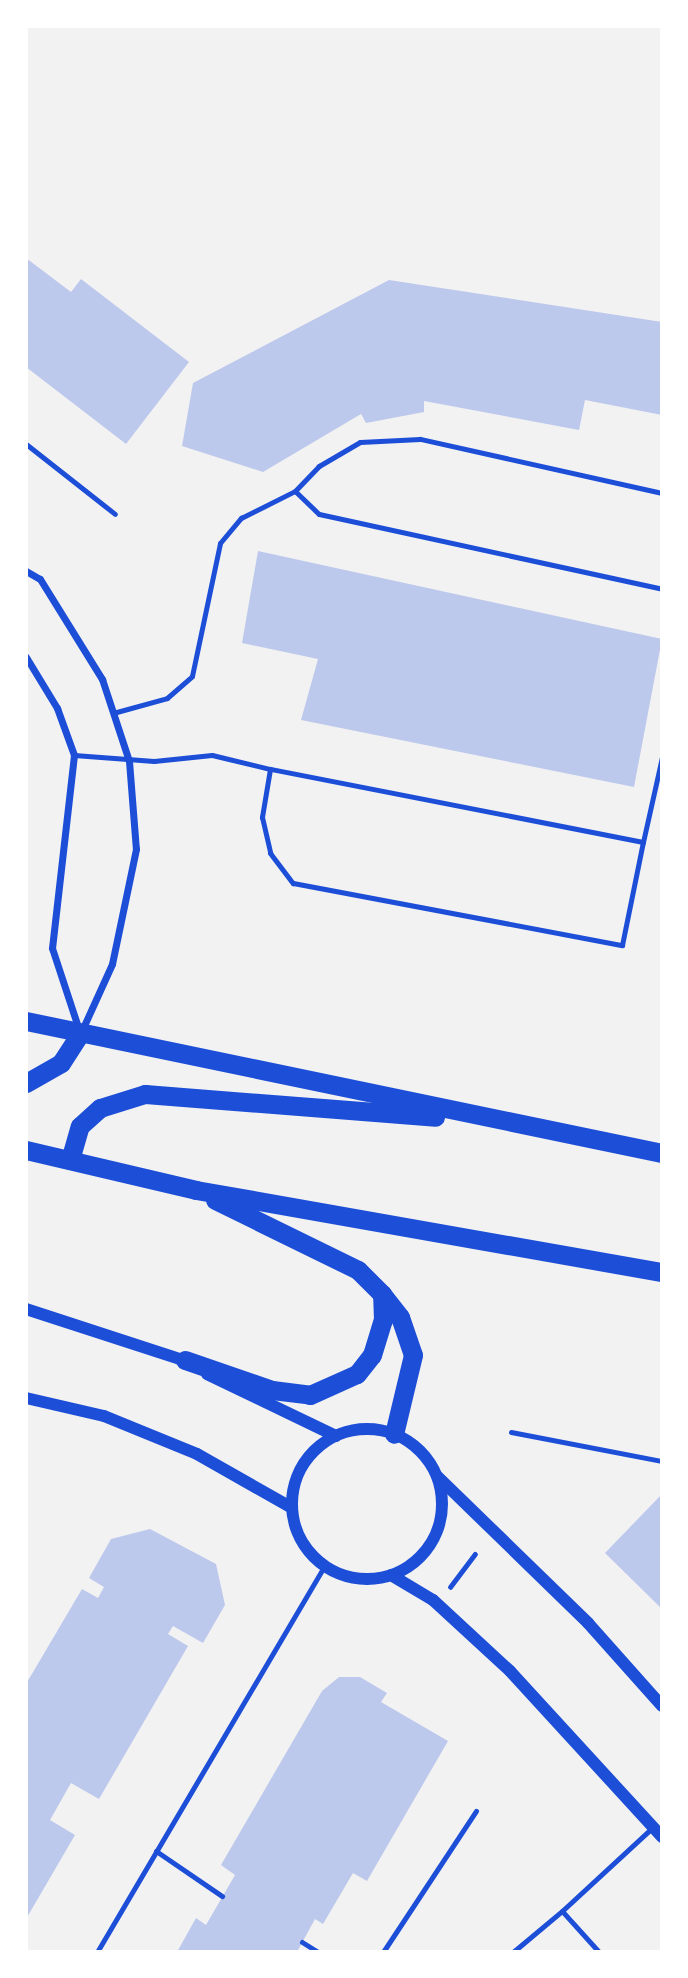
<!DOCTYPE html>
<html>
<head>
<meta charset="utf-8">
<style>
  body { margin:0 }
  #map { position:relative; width:688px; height:1978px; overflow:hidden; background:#f2f2f2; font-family:Roboto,sans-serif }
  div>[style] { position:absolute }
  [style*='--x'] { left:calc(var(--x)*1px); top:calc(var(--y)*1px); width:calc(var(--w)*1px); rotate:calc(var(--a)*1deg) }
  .building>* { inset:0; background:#bdc9ec }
  .path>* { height:4.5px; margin:-2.25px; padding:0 2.25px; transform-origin:2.25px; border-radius:2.25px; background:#1d4ed8 }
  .service>* { height:5px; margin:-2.5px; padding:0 2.5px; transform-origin:2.5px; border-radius:2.5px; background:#1d4ed8 }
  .minor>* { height:7px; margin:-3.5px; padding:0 3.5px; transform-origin:3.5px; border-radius:3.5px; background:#1d4ed8 }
  .tertiary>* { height:12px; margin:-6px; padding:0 6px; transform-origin:6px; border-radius:6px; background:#1d4ed8 }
  .tertiary>.ring { margin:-6px; padding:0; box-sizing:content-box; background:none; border:12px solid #1d4ed8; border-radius:50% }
  .trunk>* { height:19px; margin:-9.5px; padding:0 9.5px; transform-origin:9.5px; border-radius:9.5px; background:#1d4ed8 }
  span { translate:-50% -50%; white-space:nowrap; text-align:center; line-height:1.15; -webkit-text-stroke:6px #fff; paint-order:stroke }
  .frame { position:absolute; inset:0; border:28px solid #fff; pointer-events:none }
</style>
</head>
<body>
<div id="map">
  <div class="building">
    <i style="clip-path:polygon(26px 258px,71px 292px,81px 279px,189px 362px,126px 444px,26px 367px)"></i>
    <i style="clip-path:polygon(389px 280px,662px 322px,662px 415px,585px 400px,579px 430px,424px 401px,424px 412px,366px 423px,361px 414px,263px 472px,182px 446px,193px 383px)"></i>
    <i style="clip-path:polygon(258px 551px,662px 639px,634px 787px,301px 720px,318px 659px,242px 643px)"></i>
    <i style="clip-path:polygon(662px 1494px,662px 1609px,605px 1553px)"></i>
    <i style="clip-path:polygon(150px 1529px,216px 1564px,225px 1605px,203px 1643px,173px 1626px,168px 1634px,188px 1646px,99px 1799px,71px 1783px,50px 1820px,75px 1835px,26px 1919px,26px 1684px,82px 1589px,98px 1598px,104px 1587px,89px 1578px,111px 1539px)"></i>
    <i style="clip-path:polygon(339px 1677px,360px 1677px,387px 1693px,381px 1702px,448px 1741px,367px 1881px,353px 1873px,323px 1924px,315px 1919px,297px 1952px,177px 1952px,196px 1918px,206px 1925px,235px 1875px,221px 1865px,322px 1691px)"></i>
  </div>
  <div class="path">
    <i style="--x:450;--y:1587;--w:41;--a:-52.9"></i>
  </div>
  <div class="service">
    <i style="--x:26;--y:444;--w:113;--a:38.2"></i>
    <i style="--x:662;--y:493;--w:248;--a:-167.4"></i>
    <i style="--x:420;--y:439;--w:60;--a:177.1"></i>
    <i style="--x:360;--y:442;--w:48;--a:149.7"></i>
    <i style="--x:319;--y:466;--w:35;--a:134"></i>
    <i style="--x:295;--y:491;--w:33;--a:44"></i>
    <i style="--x:319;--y:514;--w:351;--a:12.3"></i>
    <i style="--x:113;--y:713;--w:56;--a:-15.5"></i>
    <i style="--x:167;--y:698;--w:33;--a:-41"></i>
    <i style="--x:192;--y:676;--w:136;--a:-78.1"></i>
    <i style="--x:220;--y:543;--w:33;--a:-50"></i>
    <i style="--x:241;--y:518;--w:60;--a:-26.6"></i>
    <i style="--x:74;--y:755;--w:80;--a:4.3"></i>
    <i style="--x:154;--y:761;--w:58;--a:-5.9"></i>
    <i style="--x:212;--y:755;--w:60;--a:13.6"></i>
    <i style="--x:270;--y:769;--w:49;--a:99.5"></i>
    <i style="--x:262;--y:817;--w:37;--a:77"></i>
    <i style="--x:270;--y:853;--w:38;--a:53"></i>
    <i style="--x:293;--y:883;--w:335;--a:10.7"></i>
    <i style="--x:622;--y:945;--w:105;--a:-78.5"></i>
    <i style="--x:643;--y:842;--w:380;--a:-168.9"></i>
    <i style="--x:643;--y:842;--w:87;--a:-77.4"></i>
    <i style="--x:511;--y:1432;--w:154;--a:10.9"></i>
    <i style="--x:156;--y:1851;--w:80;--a:34.3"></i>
    <i style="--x:302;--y:1942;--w:19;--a:32"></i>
    <i style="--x:97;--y:1952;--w:448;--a:-59.5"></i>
    <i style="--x:383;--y:1952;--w:169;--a:-56.6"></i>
    <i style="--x:513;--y:1952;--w:64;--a:-39.9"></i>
    <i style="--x:599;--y:1952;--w:55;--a:-132.1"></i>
    <i style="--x:562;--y:1911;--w:124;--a:-42.7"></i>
  </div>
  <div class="minor">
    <i style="--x:26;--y:571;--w:16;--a:30"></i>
    <i style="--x:40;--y:579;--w:118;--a:58.2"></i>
    <i style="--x:102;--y:679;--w:86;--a:71.8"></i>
    <i style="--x:129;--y:761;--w:88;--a:85.5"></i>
    <i style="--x:136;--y:849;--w:117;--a:101.8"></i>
    <i style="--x:112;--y:964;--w:72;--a:114.4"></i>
    <i style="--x:26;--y:657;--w:60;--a:58.7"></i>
    <i style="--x:57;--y:708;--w:50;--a:70.1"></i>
    <i style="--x:74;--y:755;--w:194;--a:96.5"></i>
    <i style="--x:52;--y:948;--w:86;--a:71.8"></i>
  </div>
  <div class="tertiary">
    <i style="--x:26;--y:1309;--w:171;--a:18"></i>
    <i style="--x:207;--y:1374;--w:143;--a:25.7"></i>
    <i style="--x:26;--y:1398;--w:80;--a:13"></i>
    <i style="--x:104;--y:1416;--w:100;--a:22.2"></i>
    <i style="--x:197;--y:1454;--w:109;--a:29.6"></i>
    <i class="ring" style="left:292px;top:1429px;width:138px;height:138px"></i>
    <i style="--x:437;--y:1476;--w:211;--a:44.2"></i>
    <i style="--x:588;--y:1623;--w:111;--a:48.3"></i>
    <i style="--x:391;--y:1575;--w:49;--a:30.8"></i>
    <i style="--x:433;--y:1600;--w:105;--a:42.7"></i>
    <i style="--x:510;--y:1671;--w:225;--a:47.5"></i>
  </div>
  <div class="trunk">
    <i style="--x:26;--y:1021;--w:650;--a:11.73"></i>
    <i style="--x:26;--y:1083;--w:40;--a:-29.7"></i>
    <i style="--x:61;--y:1063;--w:35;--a:-57"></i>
    <i style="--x:26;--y:1150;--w:175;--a:13.2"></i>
    <i style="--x:196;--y:1190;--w:473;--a:10"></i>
    <i style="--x:70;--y:1160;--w:35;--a:-74"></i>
    <i style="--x:80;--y:1126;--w:27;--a:-42"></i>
    <i style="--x:100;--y:1108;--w:47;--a:-17.3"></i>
    <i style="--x:145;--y:1094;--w:291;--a:4.5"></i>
    <i style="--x:382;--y:1294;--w:29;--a:52"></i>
    <i style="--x:400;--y:1317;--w:40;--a:71.1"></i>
    <i style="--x:413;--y:1355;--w:81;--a:103.5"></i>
    <i style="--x:185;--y:1360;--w:92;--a:19"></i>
    <i style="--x:272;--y:1390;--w:38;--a:7"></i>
    <i style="--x:310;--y:1395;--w:51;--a:-24.1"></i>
    <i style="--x:357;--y:1374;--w:24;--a:-52"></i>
    <i style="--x:372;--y:1355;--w:37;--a:-73"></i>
    <i style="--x:383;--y:1320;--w:26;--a:-92"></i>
    <i style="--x:382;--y:1294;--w:34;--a:-135"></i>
    <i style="--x:358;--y:1270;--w:159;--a:-153.9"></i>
  </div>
  <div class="frame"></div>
</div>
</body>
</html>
